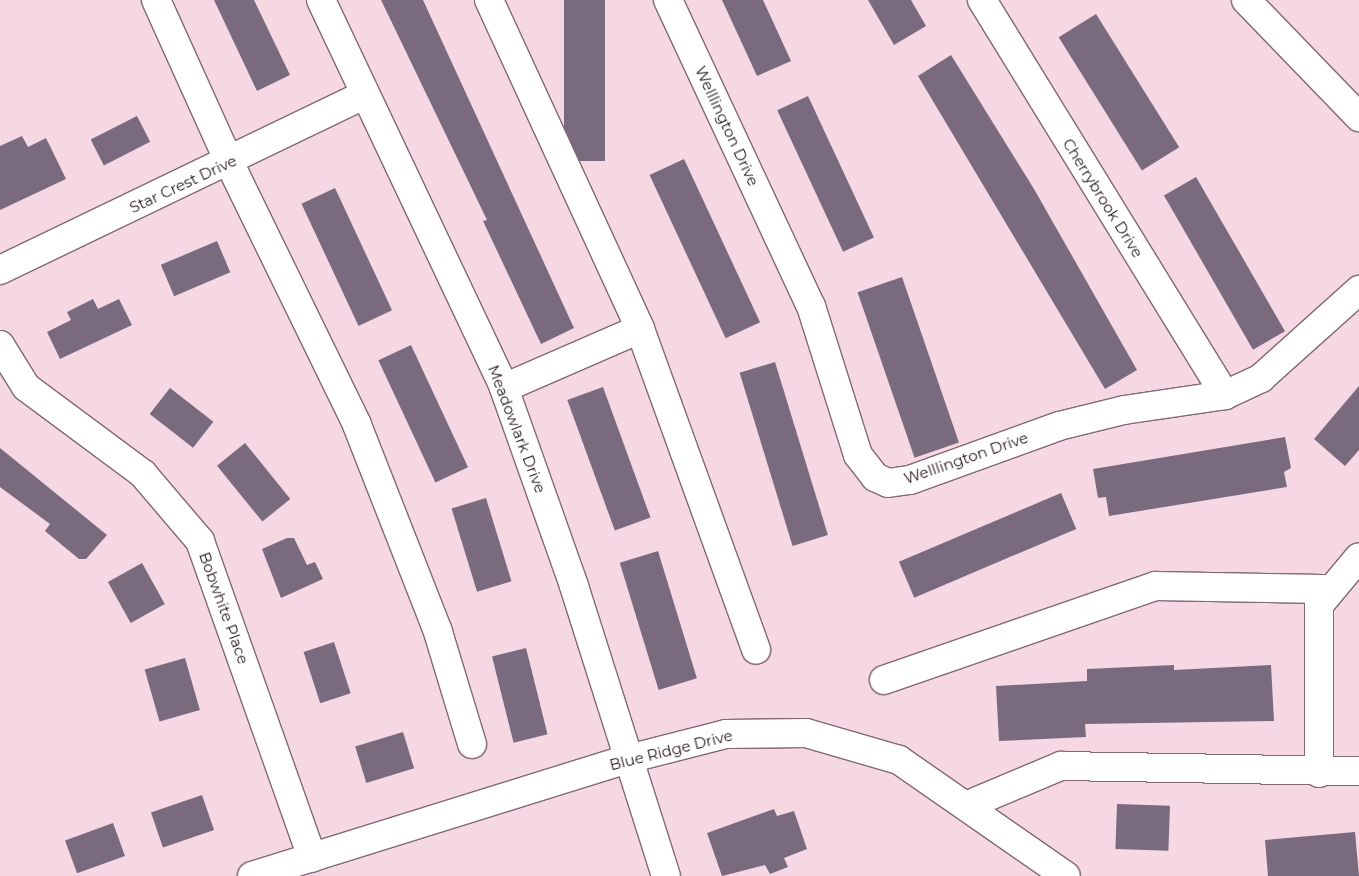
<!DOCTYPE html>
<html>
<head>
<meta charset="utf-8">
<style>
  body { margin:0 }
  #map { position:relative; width:1359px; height:876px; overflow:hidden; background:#f6d8e4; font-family:Montserrat,sans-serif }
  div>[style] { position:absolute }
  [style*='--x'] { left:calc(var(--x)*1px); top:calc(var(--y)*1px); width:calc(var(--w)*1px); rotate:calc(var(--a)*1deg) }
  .building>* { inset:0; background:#796a7e; transform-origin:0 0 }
  .roads { filter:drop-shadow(1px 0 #826873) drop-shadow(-1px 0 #826873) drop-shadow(0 1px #826873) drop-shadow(0 -1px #826873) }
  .minor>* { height:28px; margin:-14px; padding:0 14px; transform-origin:14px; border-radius:14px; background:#fff }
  span { translate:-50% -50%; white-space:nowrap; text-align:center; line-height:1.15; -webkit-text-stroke:4.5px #fff; paint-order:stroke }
  .street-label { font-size:15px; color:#20151a }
</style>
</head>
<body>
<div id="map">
  <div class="building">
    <i style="clip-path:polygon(214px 0,254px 0,290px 75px,257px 91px)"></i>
    <i style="clip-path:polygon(381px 0,423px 0,574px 328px,541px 344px,483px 221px,487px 220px)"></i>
    <i style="left:564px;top:0;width:41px;height:161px"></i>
    <i style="clip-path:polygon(722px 0,763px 0,791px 61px,757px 76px)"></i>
    <i style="clip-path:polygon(868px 0,911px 0,926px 26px,894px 45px)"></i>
    <i style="left:1096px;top:14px;width:157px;height:44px;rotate:58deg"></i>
    <i style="clip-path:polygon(951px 55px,1034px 189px,1137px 370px,1105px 389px,918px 76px)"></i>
    <i style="left:808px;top:96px;width:156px;height:34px;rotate:65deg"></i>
    <i style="left:137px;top:116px;width:29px;height:52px;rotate:63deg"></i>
    <i style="clip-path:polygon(22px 136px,28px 147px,46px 138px,66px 179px,0 210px,0 146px)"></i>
    <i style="left:684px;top:159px;width:180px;height:38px;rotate:65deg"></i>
    <i style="left:1196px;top:177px;width:178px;height:37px;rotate:60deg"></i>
    <i style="left:335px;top:188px;width:135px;height:37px;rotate:65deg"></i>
    <i style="left:217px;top:241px;width:34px;height:61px;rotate:67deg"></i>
    <i style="left:902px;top:277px;width:175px;height:47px;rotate:71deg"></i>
    <i style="clip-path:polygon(93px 299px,98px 309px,119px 299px,132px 325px,60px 359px,47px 332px,71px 320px,67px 312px)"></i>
    <i style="left:411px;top:345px;width:135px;height:36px;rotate:65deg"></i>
    <i style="left:775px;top:362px;width:181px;height:37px;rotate:73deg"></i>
    <i style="clip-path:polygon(1359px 386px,1359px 450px,1345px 466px,1314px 439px)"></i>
    <i style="left:603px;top:387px;width:139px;height:38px;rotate:70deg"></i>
    <i style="left:170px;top:388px;width:55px;height:33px;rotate:38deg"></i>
    <i style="clip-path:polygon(1285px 437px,1291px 468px,1284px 472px,1287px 487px,1109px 516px,1106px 497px,1098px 498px,1093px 469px)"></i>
    <i style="left:245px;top:443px;width:72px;height:36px;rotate:51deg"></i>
    <i style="clip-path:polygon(0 448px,107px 535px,86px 559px,79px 559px,45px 531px,50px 524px,0 487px)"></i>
    <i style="left:1061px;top:493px;width:39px;height:176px;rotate:67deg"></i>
    <i style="left:486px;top:498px;width:87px;height:36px;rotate:73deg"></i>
    <i style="clip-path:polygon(287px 538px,294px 538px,307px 565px,315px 562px,323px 579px,281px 598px,262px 549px)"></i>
    <i style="left:658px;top:551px;width:133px;height:40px;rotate:73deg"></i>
    <i style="left:142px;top:563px;width:47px;height:39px;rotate:61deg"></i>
    <i style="left:334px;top:642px;width:54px;height:32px;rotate:72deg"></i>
    <i style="left:526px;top:648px;width:89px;height:35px;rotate:76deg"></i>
    <i style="left:185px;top:658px;width:54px;height:42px;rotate:74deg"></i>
    <i style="clip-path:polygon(1174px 665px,1174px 670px,1271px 665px,1274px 721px,1085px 724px,1086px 737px,999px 741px,996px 686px,1087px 681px,1087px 669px)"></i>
    <i style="left:403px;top:732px;width:38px;height:50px;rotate:73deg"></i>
    <i style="left:202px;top:795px;width:37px;height:54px;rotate:71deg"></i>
    <i style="left:1117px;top:804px;width:53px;height:45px;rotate:2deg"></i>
    <i style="clip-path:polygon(774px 809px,777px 816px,794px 811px,807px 849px,784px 858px,788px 867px,770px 874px,765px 865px,722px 876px,707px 833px)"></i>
    <i style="left:113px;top:823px;width:35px;height:51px;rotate:70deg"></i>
    <i style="clip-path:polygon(1355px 832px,1359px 876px,1268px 876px,1265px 840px)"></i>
  </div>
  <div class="roads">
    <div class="minor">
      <i style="--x:156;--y:0;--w:178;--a:65.7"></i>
      <i style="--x:229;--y:162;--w:292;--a:64"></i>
      <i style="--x:357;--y:425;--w:222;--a:68.6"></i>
      <i style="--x:438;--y:632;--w:117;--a:73.1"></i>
      <i style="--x:321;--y:0;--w:429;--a:64.7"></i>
      <i style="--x:504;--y:388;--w:210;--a:70.5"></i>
      <i style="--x:574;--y:586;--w:304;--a:72.4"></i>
      <i style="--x:489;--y:0;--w:362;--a:65.3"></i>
      <i style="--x:640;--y:329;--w:341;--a:70.1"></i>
      <i style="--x:668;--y:0;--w:338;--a:65"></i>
      <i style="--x:811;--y:306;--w:156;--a:72.5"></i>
      <i style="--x:858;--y:455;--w:28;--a:52"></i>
      <i style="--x:875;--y:477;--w:14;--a:25"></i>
      <i style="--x:888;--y:483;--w:22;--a:-8"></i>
      <i style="--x:910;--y:480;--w:158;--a:-19.9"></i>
      <i style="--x:1059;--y:426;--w:67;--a:-13.8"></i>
      <i style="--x:1124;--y:410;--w:102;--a:-8.4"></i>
      <i style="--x:1225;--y:395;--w:40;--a:-25"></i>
      <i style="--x:1261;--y:378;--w:132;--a:-41.9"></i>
      <i style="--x:982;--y:0;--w:464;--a:58.4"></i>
      <i style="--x:1246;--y:0;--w:163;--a:46"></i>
      <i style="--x:0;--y:270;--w:405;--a:-25.7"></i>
      <i style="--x:0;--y:345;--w:49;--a:58.2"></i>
      <i style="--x:26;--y:387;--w:146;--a:36.6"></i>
      <i style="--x:143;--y:474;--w:88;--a:49.6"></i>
      <i style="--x:200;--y:541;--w:336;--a:70.5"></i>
      <i style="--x:504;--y:388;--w:148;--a:-23.5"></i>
      <i style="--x:884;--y:680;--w:287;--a:-19.1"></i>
      <i style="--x:1155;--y:586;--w:168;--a:1"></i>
      <i style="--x:1323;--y:589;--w:7;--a:34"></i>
      <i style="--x:1319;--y:773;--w:168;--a:-90"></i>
      <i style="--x:1319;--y:605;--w:62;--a:-50.2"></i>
      <i style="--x:968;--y:805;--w:101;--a:-22.8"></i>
      <i style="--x:1061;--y:766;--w:298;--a:1"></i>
      <i style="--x:252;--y:876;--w:394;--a:-17.3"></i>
      <i style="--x:628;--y:759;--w:101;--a:-14.3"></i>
      <i style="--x:726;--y:734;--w:80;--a:-0.7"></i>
      <i style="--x:806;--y:733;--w:97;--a:16.2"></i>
      <i style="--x:899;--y:760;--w:203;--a:34.8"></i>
    </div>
  </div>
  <div class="street-label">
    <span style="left:727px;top:126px;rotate:65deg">Welllington Drive</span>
    <span style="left:183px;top:184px;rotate:-25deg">Star Crest Drive</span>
    <span style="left:1103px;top:198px;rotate:58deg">Cherrybrook Drive</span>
    <span style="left:517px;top:429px;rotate:69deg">Meadowlark Drive</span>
    <span style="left:966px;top:458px;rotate:-19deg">Welllington Drive</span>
    <span style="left:224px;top:608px;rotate:70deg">Bobwhite Place</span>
    <span style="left:671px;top:750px;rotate:-14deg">Blue Ridge Drive</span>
  </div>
</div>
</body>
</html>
